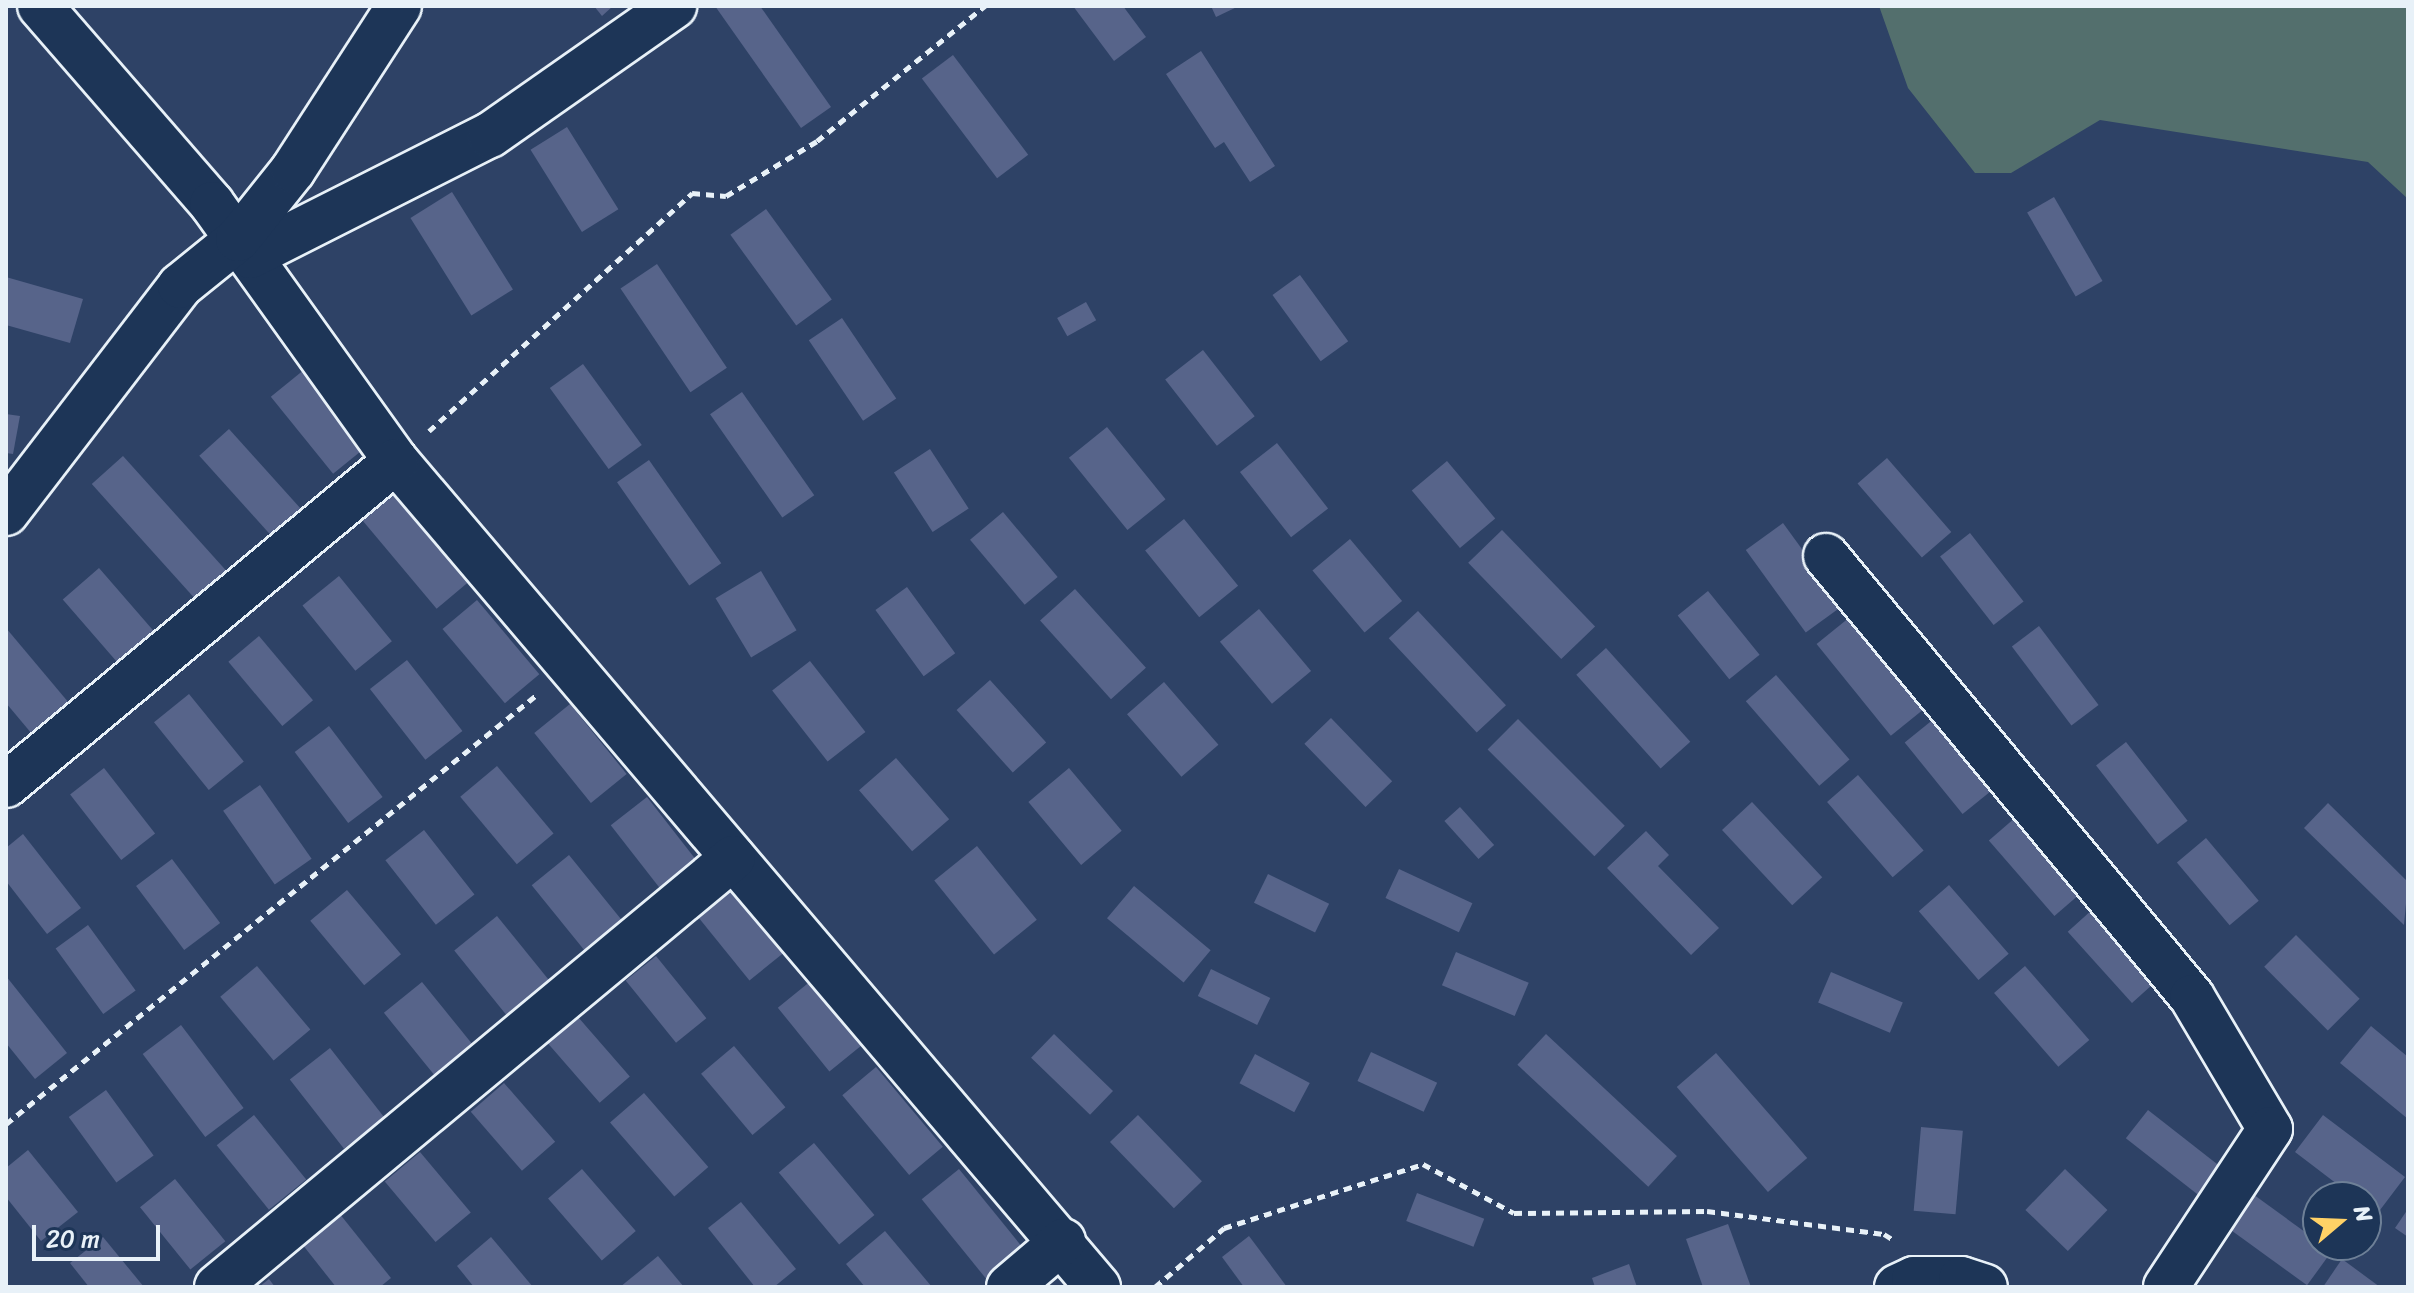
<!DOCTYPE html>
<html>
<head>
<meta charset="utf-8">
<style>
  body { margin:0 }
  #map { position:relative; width:2414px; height:1293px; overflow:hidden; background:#2e4266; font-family:Sriracha,sans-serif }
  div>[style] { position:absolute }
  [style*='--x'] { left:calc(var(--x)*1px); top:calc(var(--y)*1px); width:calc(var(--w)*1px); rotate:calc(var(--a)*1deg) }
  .green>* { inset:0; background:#536f6d }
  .building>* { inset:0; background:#57648a; transform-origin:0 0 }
  .path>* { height:5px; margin-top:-2.5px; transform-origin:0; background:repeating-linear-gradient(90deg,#e8f1f8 0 8px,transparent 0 14px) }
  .roads { filter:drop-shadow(2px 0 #e8f1f8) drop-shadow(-2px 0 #e8f1f8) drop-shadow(0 2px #e8f1f8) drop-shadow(0 -2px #e8f1f8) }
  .street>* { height:44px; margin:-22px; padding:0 22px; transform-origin:22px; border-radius:22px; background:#1d3557 }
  span { translate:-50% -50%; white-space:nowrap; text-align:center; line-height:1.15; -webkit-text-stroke:6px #1d3557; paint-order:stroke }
  .frame { position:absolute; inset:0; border:8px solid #e8f1f8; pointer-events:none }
  .north { position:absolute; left:2302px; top:1181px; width:80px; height:80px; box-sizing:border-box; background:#1d3557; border:2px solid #6e8097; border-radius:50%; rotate:71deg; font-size:22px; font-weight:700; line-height:32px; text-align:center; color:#e8f1f8 }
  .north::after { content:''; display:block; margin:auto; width:28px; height:36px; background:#ffd166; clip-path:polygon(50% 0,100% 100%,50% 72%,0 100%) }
  .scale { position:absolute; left:32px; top:1225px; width:128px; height:36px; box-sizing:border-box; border:4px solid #e8f1f8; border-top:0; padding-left:10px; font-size:24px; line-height:28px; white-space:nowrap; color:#e8f1f8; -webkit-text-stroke:6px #1d3557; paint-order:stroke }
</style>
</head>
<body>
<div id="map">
  <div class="green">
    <i style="clip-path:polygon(1879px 6px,2408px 6px,2408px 199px,2368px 162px,2100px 120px,2011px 173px,1975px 173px,1908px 88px)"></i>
  </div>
  <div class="building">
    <i style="clip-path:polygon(594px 6px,613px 6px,602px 16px)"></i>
    <i style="clip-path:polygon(715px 6px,760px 6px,831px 107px,801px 128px)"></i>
    <i style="clip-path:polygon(1073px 6px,1123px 6px,1146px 37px,1114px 61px)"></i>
    <i style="clip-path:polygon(1211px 6px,1239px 6px,1216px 17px)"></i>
    <i style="clip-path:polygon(1201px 51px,1275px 166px,1250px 182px,1224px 142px,1215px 148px,1166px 74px)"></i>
    <i style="left:953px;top:55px;width:125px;height:39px;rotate:53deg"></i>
    <i style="left:567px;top:127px;width:97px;height:43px;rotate:58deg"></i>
    <i style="left:452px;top:192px;width:115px;height:49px;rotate:58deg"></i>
    <i style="left:2054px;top:197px;width:97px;height:31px;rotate:60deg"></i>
    <i style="left:766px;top:209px;width:112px;height:44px;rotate:54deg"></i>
    <i style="left:657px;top:264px;width:125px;height:44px;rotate:56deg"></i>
    <i style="left:1300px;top:275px;width:82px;height:34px;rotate:54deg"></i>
    <i style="clip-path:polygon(6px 277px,83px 299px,70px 343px,6px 325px)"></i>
    <i style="left:1086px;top:302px;width:21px;height:33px;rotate:61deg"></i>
    <i style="left:842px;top:318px;width:97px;height:40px;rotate:56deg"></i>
    <i style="left:1203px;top:350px;width:84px;height:48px;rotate:52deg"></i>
    <i style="left:583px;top:364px;width:100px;height:41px;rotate:54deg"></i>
    <i style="left:305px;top:369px;width:99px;height:44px;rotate:51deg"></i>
    <i style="left:742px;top:392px;width:126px;height:39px;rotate:55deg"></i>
    <i style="clip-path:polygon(6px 414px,20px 416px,13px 454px,6px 453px)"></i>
    <i style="left:1107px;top:427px;width:93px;height:49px;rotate:51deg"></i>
    <i style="left:229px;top:429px;width:120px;height:40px;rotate:48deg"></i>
    <i style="left:1277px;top:443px;width:83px;height:47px;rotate:52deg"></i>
    <i style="left:930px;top:449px;width:71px;height:43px;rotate:57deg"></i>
    <i style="left:123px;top:456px;width:156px;height:42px;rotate:48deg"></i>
    <i style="left:1887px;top:458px;width:98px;height:39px;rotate:49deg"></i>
    <i style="left:649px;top:460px;width:126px;height:39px;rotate:55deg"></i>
    <i style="left:1447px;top:461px;width:75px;height:46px;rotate:50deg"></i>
    <i style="left:385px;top:485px;width:128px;height:40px;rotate:50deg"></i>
    <i style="left:1003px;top:512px;width:85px;height:43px;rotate:50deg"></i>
    <i style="left:1184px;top:519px;width:86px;height:50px;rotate:51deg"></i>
    <i style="left:1783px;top:523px;width:102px;height:46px;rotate:54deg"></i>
    <i style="left:1502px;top:530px;width:134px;height:47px;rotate:46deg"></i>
    <i style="left:1970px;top:533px;width:87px;height:38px;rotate:52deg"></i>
    <i style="left:1350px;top:539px;width:81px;height:49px;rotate:50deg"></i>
    <i style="left:99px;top:568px;width:85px;height:48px;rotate:49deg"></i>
    <i style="left:761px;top:571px;width:69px;height:53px;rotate:59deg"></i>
    <i style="left:339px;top:576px;width:84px;height:47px;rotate:51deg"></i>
    <i style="left:907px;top:587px;width:82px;height:39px;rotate:54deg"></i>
    <i style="left:1075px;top:589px;width:106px;height:47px;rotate:48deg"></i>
    <i style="left:1708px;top:591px;width:82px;height:39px;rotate:51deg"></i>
    <i style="left:477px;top:600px;width:97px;height:45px;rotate:50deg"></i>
    <i style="left:1259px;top:609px;width:81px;height:51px;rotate:50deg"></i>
    <i style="left:1418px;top:611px;width:129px;height:40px;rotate:47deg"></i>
    <i style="left:1850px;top:617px;width:118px;height:43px;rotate:51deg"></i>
    <i style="left:2039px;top:626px;width:99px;height:34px;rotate:53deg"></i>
    <i style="clip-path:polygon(6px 628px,69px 703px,32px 734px,6px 703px)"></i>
    <i style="left:259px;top:636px;width:84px;height:40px;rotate:50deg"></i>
    <i style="left:1606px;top:648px;width:126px;height:40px;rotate:48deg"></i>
    <i style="left:407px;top:660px;width:90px;height:47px;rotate:52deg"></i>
    <i style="left:810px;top:661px;width:90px;height:48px;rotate:52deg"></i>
    <i style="left:1776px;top:675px;width:112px;height:40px;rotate:49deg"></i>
    <i style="left:990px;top:680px;width:84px;height:45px;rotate:48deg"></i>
    <i style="left:1164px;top:682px;width:83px;height:49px;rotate:49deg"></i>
    <i style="left:189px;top:694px;width:87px;height:45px;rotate:51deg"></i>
    <i style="left:570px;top:704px;width:90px;height:46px;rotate:51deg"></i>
    <i style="left:1331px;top:718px;width:88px;height:37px;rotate:46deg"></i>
    <i style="left:1935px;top:718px;width:92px;height:39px;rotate:51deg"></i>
    <i style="left:1518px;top:719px;width:151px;height:43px;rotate:45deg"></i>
    <i style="left:329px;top:726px;width:89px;height:43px;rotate:53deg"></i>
    <i style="left:2126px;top:742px;width:100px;height:38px;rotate:52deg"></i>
    <i style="left:896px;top:758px;width:81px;height:49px;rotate:49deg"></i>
    <i style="left:497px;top:766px;width:88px;height:48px;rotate:50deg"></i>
    <i style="left:104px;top:768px;width:83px;height:43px;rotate:52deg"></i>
    <i style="left:1069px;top:768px;width:82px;height:53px;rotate:50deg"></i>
    <i style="left:1858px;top:775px;width:100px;height:41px;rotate:49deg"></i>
    <i style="left:260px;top:785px;width:90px;height:45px;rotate:55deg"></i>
    <i style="left:647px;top:797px;width:83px;height:46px;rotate:52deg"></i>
    <i style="left:1752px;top:802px;width:103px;height:41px;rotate:47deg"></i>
    <i style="clip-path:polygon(2328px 803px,2408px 882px,2404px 925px,2304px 828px)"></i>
    <i style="left:1460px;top:807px;width:51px;height:21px;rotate:48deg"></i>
    <i style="left:2016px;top:817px;width:100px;height:36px;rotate:49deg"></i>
    <i style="left:424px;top:830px;width:82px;height:49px;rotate:52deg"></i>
    <i style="clip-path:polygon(1646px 831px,1669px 855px,1658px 866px,1719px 928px,1691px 955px,1607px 868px)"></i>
    <i style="clip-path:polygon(23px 834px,81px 908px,47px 934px,6px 881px,6px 848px)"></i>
    <i style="left:2206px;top:838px;width:82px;height:38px;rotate:50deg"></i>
    <i style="left:977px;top:846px;width:95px;height:55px;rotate:51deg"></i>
    <i style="left:569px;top:855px;width:84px;height:48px;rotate:51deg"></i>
    <i style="left:172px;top:859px;width:80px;height:45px;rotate:53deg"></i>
    <i style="left:1399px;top:869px;width:81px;height:32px;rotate:25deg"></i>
    <i style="left:1268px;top:874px;width:68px;height:32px;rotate:26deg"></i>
    <i style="left:1949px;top:885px;width:91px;height:40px;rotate:49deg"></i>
    <i style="left:1134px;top:886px;width:100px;height:42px;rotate:40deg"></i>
    <i style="left:735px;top:888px;width:81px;height:47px;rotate:51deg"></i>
    <i style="left:347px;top:890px;width:84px;height:48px;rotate:50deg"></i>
    <i style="left:2093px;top:909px;width:96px;height:34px;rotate:48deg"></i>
    <i style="left:497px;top:916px;width:86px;height:55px;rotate:51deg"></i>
    <i style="left:88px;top:925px;width:81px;height:40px;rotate:54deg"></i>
    <i style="left:2296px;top:935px;width:90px;height:45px;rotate:45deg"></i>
    <i style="left:1456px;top:952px;width:79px;height:36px;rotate:23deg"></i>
    <i style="left:656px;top:956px;width:80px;height:39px;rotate:51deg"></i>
    <i style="left:257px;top:966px;width:83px;height:48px;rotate:50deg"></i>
    <i style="left:2025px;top:966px;width:98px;height:41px;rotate:49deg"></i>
    <i style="left:1211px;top:969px;width:66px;height:30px;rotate:26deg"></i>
    <i style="left:1831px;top:972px;width:78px;height:33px;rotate:23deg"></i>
    <i style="clip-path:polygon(6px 976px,67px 1053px,35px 1079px,6px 1043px)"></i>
    <i style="left:812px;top:980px;width:82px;height:44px;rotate:51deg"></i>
    <i style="left:422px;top:982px;width:82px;height:49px;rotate:51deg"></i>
    <i style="left:578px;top:1017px;width:79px;height:40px;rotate:49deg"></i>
    <i style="left:181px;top:1025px;width:104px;height:48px;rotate:53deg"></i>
    <i style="clip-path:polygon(2371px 1026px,2408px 1057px,2408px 1119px,2340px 1063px)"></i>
    <i style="left:1054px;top:1034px;width:82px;height:33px;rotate:44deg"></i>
    <i style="left:1546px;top:1034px;width:179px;height:42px;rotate:43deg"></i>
    <i style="left:734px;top:1046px;width:80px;height:43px;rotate:50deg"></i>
    <i style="left:330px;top:1048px;width:88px;height:51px;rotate:52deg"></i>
    <i style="left:1371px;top:1052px;width:73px;height:32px;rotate:25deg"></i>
    <i style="left:1716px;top:1053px;width:139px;height:52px;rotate:49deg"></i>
    <i style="left:1255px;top:1054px;width:62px;height:33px;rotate:28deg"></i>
    <i style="left:876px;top:1067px;width:104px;height:44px;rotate:50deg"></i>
    <i style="left:504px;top:1083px;width:78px;height:44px;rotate:49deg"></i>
    <i style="left:106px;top:1090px;width:81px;height:46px;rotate:54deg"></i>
    <i style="left:644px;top:1093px;width:98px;height:45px;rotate:49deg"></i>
    <i style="left:2148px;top:1110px;width:105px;height:36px;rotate:38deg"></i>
    <i style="left:254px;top:1115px;width:83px;height:48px;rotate:51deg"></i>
    <i style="left:1138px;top:1115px;width:92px;height:39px;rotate:46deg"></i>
    <i style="clip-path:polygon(2323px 1115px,2405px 1177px,2377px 1214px,2366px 1206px,2366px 1197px,2354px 1197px,2295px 1152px)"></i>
    <i style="left:1921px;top:1127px;width:42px;height:84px;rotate:5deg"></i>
    <i style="left:814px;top:1143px;width:94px;height:46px;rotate:50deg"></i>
    <i style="clip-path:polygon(28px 1150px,78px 1212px,41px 1241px,6px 1197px,6px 1168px)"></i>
    <i style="left:420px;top:1152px;width:79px;height:46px;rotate:50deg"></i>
    <i style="left:582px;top:1169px;width:82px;height:45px;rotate:49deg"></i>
    <i style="left:959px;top:1169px;width:112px;height:48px;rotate:51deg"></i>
    <i style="left:2065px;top:1169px;width:59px;height:57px;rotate:44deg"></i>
    <i style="left:175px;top:1179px;width:80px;height:45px;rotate:51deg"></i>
    <i style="left:2250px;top:1192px;width:101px;height:42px;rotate:36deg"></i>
    <i style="left:1417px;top:1193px;width:72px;height:30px;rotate:21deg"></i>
    <i style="clip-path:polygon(741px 1202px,796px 1269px,774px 1287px,755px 1287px,708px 1228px)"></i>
    <i style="clip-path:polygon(2408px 1209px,2408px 1237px,2395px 1228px)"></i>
    <i style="clip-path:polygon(339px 1213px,391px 1278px,380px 1287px,336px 1287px,302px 1244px)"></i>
    <i style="clip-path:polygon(1728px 1224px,1751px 1287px,1703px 1287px,1686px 1239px)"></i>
    <i style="clip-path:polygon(885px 1231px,932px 1287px,865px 1287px,846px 1264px)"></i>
    <i style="clip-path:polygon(1249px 1236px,1287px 1287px,1244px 1287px,1222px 1257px)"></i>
    <i style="clip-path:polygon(103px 1237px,144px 1287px,89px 1287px,70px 1263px)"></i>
    <i style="clip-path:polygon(491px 1237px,533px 1287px,474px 1287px,457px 1266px)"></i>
    <i style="clip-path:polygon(658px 1256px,684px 1287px,620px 1287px)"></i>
    <i style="clip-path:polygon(2342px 1259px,2380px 1287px,2323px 1287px)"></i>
    <i style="clip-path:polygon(1629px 1264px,1637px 1287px,1595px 1287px,1592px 1278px)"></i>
    <i style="clip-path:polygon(269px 1279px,275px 1287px,259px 1287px)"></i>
  </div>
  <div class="path">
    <i style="--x:429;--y:431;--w:355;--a:-42.1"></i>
    <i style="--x:692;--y:193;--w:34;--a:5"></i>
    <i style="--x:726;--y:196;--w:106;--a:-31.1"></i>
    <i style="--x:817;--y:141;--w:216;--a:-38.8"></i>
    <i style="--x:6;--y:1124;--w:685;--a:-38.96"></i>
    <i style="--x:1155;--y:1287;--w:91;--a:-40.5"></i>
    <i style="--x:1224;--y:1228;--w:209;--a:-17.8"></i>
    <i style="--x:1423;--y:1164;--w:103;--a:28.3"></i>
    <i style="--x:1514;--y:1213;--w:193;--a:-0.6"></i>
    <i style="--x:1707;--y:1211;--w:178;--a:7.4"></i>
    <i style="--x:1884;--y:1234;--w:13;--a:32"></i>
  </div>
  <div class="roads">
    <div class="street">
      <i style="--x:40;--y:6;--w:262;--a:49"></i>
      <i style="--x:212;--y:204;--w:316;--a:54.4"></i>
      <i style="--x:396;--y:461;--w:1084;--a:49.64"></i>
      <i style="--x:250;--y:256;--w:269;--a:-26.8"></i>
      <i style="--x:490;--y:135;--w:225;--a:-35"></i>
      <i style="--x:6;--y:513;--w:286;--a:-52.5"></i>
      <i style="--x:180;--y:286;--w:75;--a:-39"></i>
      <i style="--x:238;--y:239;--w:88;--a:-51.4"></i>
      <i style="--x:293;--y:170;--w:195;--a:-57.1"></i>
      <i style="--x:1826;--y:556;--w:573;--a:50.31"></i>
      <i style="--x:2192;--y:997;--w:153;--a:59.4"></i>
      <i style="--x:2270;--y:1129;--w:189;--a:123.4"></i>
      <i style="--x:6;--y:785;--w:507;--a:-39.72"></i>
      <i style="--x:217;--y:1287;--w:671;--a:-39.74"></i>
      <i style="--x:1009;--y:1287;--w:71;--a:-40.4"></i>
      <i style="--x:1897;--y:1287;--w:19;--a:-25"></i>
      <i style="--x:1914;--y:1279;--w:47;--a:0"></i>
      <i style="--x:1961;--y:1279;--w:25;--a:18"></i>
    </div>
  </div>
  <div class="frame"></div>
  <div class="north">N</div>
  <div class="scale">20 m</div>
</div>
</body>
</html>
